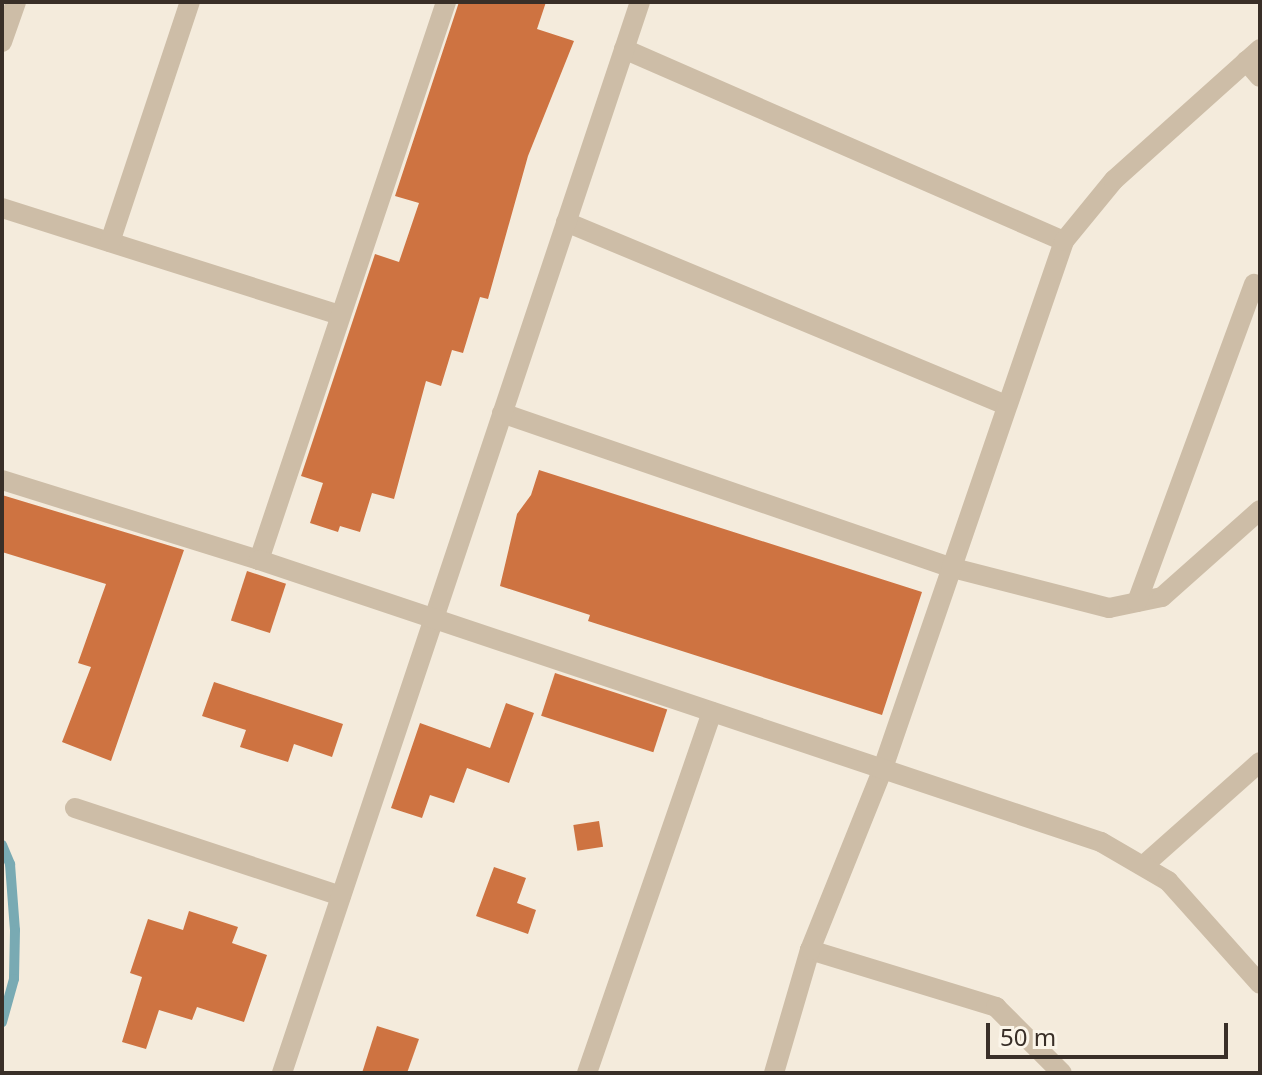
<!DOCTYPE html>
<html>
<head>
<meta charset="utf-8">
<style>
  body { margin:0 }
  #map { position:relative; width:1262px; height:1075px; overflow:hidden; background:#f4ebdc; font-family:"Noto Sans",sans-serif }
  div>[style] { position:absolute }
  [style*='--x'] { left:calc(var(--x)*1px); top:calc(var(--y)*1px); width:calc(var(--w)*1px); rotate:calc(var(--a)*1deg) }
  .stream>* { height:10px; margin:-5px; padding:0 5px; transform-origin:5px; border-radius:5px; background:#79aab3 }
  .building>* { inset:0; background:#ce7341; transform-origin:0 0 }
  .minor>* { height:20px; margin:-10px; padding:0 10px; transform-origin:10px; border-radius:10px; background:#cdbda7 }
  .tertiary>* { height:20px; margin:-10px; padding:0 10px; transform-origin:10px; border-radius:10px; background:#cdbda7 }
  span { translate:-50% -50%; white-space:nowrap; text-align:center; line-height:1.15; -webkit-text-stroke:8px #fbf5e9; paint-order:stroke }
  .frame { position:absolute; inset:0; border:4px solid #392f28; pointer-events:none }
  .scale { position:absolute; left:986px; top:1023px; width:242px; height:36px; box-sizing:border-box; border:4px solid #392f28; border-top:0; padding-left:10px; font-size:24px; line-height:28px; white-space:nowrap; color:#392f28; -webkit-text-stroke:6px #fbf5e9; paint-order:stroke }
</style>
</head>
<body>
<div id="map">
  <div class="stream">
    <i style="--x:2;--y:845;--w:21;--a:67"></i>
    <i style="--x:10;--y:864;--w:66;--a:85.7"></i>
    <i style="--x:15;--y:930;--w:49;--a:91.2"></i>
    <i style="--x:14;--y:979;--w:45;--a:105.6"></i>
  </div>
  <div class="building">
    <i style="clip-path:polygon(459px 2px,546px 2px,537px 29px,574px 41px,528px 156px,488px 299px,480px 297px,463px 353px,452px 350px,441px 386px,426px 381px,394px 499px,372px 493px,360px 532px,340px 526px,338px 532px,310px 523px,323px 483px,301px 476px,375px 254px,399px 262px,419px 203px,395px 196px)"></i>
    <i style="clip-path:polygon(539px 470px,922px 592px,882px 715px,588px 621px,590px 615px,500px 586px,517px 514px,531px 495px)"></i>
    <i style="clip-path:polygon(2px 495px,184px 550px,111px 761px,62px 742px,91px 667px,78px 663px,106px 584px,2px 552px)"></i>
    <i style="left:247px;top:571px;width:41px;height:52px;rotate:18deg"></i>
    <i style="left:555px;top:673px;width:118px;height:45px;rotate:18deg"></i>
    <i style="clip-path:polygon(214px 682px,343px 724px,332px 757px,294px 744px,288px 762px,240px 747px,246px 730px,202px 716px)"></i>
    <i style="clip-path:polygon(506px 703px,534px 713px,509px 783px,467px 768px,454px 803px,430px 795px,422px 818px,391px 808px,420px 723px,490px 748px)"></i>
    <i style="left:599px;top:821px;width:26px;height:26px;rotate:81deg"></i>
    <i style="clip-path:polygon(494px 867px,526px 878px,517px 903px,536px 910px,528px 934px,476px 916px)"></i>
    <i style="clip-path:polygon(189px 911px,238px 927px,232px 943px,267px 955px,244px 1022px,197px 1007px,192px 1020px,159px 1010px,146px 1049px,122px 1042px,142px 977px,130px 973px,148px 919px,183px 930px)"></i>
    <i style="clip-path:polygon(377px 1026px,419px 1039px,407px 1073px,362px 1073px)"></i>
  </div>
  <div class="minor">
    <i style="--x:2;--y:42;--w:42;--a:-70.7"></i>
    <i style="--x:624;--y:49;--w:480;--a:23.6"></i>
    <i style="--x:1246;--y:61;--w:21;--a:49"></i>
    <i style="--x:2;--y:208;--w:355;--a:17.6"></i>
    <i style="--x:566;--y:222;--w:477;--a:22.6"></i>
    <i style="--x:110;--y:242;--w:253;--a:-71.6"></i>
    <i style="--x:502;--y:413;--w:477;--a:19"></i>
    <i style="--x:953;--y:568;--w:161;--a:14.4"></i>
    <i style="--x:1109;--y:608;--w:54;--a:-11.7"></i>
    <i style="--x:1162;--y:597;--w:131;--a:-41.6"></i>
    <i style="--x:259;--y:560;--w:589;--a:-71.47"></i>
    <i style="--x:1137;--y:602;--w:339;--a:-69.8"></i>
    <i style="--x:75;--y:808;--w:280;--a:18.3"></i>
    <i style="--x:1144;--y:865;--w:155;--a:-41.6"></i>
    <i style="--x:810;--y:950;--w:195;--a:17"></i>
    <i style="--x:996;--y:1007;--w:93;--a:45"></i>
    <i style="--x:282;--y:1073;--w:1129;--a:-71.52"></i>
    <i style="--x:587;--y:1073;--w:382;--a:-70.9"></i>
    <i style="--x:774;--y:1073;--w:128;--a:-73.7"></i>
    <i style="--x:810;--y:950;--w:196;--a:-68.1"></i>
    <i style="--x:883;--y:768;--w:557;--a:-71.04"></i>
    <i style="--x:1064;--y:241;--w:79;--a:-50.7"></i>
    <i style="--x:1114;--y:180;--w:196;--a:-41.9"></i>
  </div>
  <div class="tertiary">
    <i style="--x:2;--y:480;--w:269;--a:17.3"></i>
    <i style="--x:259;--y:560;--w:888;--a:18.52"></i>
    <i style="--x:1101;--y:842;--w:78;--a:30.2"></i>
    <i style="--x:1168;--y:881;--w:138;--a:48.2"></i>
  </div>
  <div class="frame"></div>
  <div class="scale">50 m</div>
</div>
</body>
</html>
